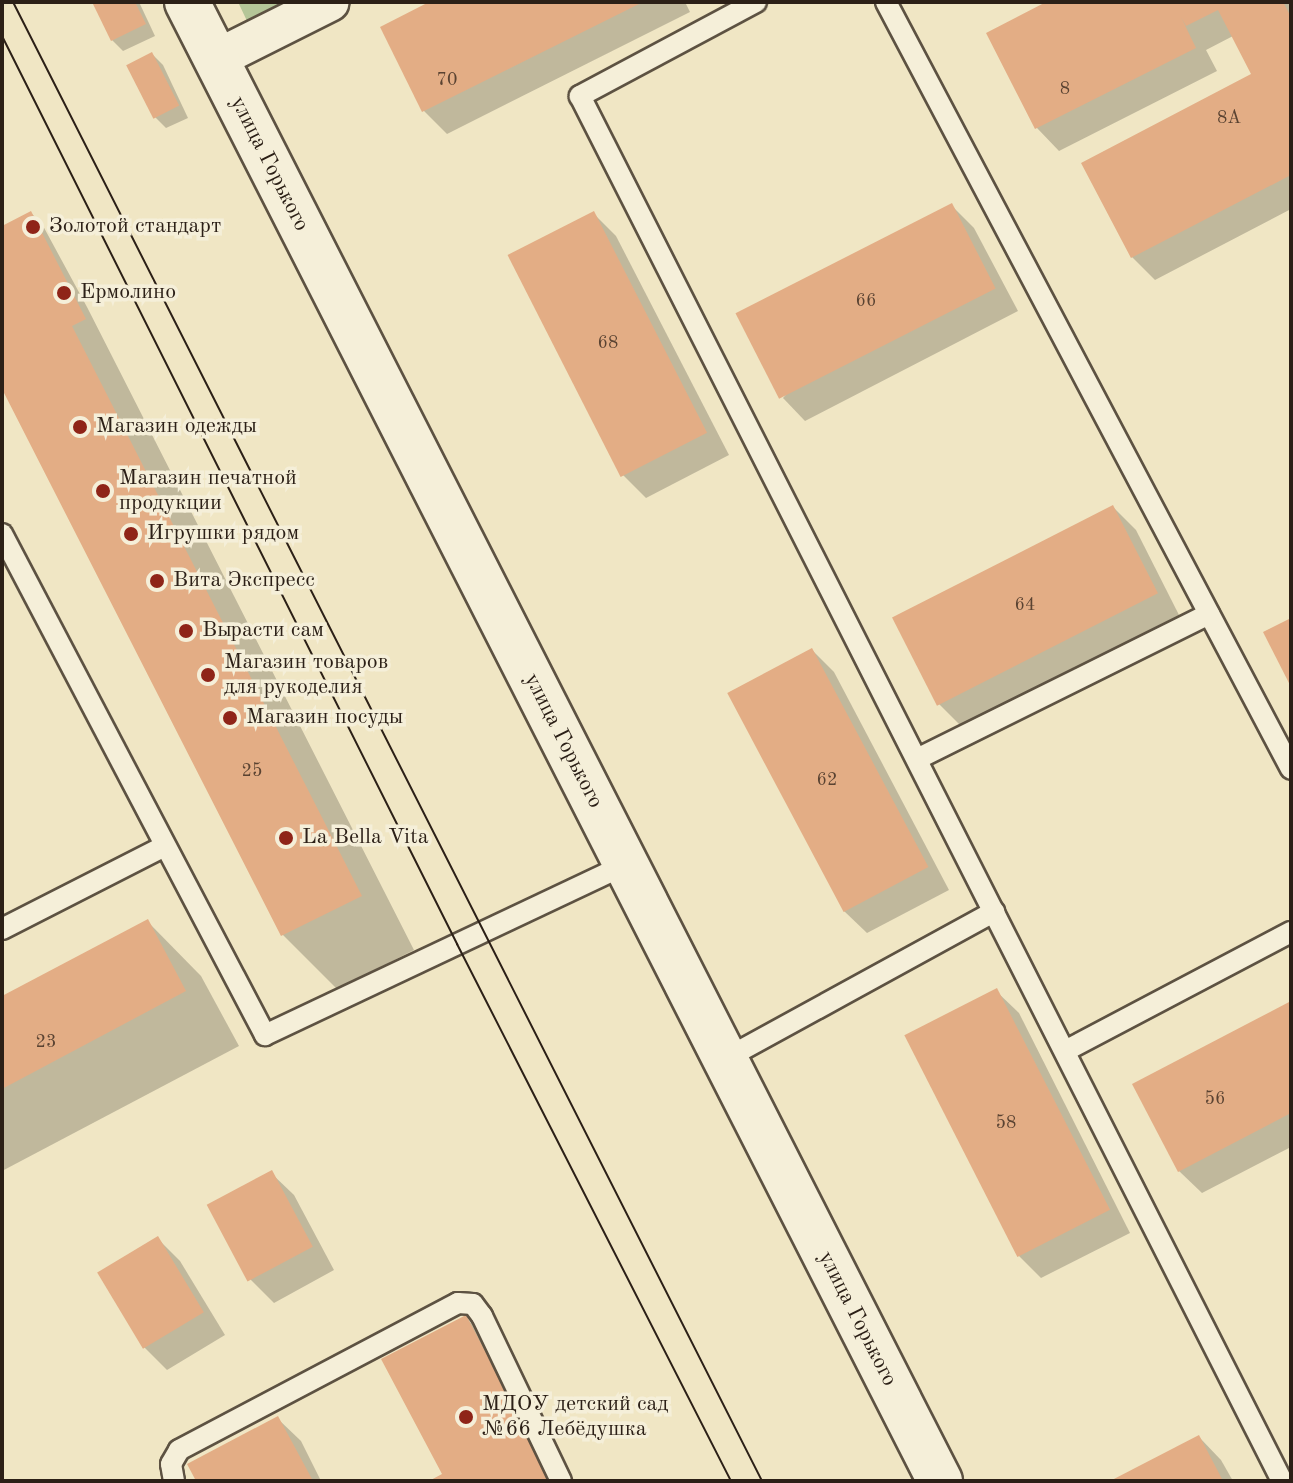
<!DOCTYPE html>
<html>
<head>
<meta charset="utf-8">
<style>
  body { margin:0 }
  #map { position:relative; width:1293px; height:1483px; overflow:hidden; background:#f0e6c4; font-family:"Old Standard TT",serif }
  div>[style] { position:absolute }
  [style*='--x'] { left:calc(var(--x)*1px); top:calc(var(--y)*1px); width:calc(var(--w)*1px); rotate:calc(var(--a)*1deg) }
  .green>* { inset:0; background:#b5c698 }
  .shadow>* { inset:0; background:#0003 }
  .building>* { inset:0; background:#e3ad85; transform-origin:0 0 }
  .roads { filter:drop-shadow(2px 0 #5d5242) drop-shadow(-2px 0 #5d5242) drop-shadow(0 2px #5d5242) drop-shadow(0 -2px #5d5242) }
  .lane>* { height:20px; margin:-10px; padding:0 10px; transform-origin:10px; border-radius:10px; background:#f5efd9 }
  .street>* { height:38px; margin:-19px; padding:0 19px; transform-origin:19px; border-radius:19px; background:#f5efd9 }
  .secondary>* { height:44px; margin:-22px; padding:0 22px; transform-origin:22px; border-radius:22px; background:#f5efd9 }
  .tram>* { height:2px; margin:-1px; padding:0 1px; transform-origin:1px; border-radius:1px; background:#2c2017 }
  .dots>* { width:22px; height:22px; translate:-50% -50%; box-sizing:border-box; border:4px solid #f5efd9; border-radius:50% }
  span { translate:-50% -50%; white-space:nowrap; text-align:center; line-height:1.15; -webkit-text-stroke:7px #f5efd9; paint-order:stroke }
  .number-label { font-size:18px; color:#5a4332 }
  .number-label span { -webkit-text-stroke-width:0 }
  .street-label { font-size:22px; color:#2c2017 }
  .poi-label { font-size:22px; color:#2c2017 }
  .left { translate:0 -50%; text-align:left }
  .frame { position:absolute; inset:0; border:4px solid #2c2017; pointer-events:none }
</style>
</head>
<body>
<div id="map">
  <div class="green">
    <i style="clip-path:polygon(238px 2px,284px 2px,247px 21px)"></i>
  </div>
  <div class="shadow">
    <i style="clip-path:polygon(94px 2px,139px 2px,155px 36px,123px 51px,112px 40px)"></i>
    <i style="clip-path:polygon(434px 2px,685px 2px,690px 12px,447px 134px,424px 111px,383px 28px)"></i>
    <i style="clip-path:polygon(1050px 2px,1291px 2px,1291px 209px,1155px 280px,1132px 257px,1254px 74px,1233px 36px,1206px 50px,1217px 71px,1059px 151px,1037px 128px,988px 33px)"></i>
    <i style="clip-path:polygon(152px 54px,163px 65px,188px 118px,166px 128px,155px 117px)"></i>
    <i style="clip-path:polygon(951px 205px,974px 228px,1018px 311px,805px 421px,783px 398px)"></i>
    <i style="clip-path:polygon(31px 213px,42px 224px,87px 307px,414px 950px,337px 989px,283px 935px,6px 391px,2px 393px,2px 228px)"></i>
    <i style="clip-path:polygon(594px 214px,616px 236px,729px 455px,646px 498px,623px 475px)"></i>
    <i style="clip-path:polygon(1113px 507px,1136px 530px,1179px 615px,961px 726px,939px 704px)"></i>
    <i style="clip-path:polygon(812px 650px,834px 672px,949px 890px,867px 933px,844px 911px)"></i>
    <i style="clip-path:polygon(148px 922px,201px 976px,239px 1046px,2px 1171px,2px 998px)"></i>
    <i style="clip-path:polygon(996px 991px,1019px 1013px,1130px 1233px,1041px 1278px,1018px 1255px)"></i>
    <i style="clip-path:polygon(1291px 1003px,1291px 1147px,1202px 1193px,1179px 1171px)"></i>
    <i style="clip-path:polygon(271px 1173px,294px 1195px,334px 1270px,274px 1303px,251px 1280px,210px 1206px)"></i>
    <i style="clip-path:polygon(158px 1239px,180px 1261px,225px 1335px,167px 1370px,144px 1347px)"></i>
    <i style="clip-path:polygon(465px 1317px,488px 1340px,563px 1481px,433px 1481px,445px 1475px)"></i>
    <i style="clip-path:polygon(278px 1419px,301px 1441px,321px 1481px,198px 1481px)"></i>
    <i style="clip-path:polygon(1199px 1437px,1221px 1460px,1233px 1481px,1114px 1481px)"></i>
  </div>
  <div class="building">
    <i style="clip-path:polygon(92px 2px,135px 2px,146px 24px,111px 41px)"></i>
    <i style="clip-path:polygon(429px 2px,643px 2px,422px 112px,380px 27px)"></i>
    <i style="clip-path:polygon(1046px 2px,1283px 2px,1291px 17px,1291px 175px,1131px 258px,1081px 163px,1251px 74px,1218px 10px,1186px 26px,1181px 17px,1196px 48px,1035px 129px,986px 33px)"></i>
    <i style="left:152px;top:52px;width:60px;height:29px;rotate:63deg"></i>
    <i style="left:952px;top:203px;width:96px;height:243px;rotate:63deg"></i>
    <i style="clip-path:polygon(31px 211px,86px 319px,72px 326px,362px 896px,281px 936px,2px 389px,2px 226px)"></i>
    <i style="left:594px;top:211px;width:249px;height:97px;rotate:63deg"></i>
    <i style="left:1113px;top:505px;width:99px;height:248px;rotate:63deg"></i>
    <i style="clip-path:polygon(1291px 618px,1291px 687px,1263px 632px)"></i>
    <i style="left:812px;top:648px;width:248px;height:96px;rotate:62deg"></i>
    <i style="clip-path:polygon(148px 919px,186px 991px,2px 1089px,2px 996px)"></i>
    <i style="left:997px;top:988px;width:249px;height:104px;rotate:63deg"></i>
    <i style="clip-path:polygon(1291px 1001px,1291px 1113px,1178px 1172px,1132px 1084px)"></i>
    <i style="left:272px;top:1170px;width:87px;height:74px;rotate:62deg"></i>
    <i style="left:158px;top:1236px;width:89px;height:71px;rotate:59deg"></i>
    <i style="clip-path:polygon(466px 1315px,554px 1481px,429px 1481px,442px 1474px,381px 1359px)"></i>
    <i style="clip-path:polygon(278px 1416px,313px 1481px,196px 1481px,187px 1464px)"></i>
    <i style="clip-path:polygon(1199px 1435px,1223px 1481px,1110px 1481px)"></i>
  </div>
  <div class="roads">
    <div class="lane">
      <i style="--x:756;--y:2;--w:200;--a:151.9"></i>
      <i style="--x:580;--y:96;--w:1553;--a:63.12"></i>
      <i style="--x:886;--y:2;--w:867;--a:62.16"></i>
      <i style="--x:2;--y:534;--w:566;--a:62.3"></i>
      <i style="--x:265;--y:1035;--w:399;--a:-25.3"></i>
      <i style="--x:917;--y:759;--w:326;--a:-26.4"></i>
      <i style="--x:2;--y:929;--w:183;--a:-27"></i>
      <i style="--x:1065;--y:1051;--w:255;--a:-27.8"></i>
      <i style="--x:725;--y:1059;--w:307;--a:-28.7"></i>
      <i style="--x:174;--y:1481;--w:17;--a:-100"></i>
      <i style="--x:171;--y:1464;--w:16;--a:-60"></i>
      <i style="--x:179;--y:1450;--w:315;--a:-27.8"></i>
      <i style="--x:458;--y:1303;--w:15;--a:4"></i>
      <i style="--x:473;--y:1304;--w:15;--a:53"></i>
      <i style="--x:482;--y:1316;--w:183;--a:64.4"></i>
    </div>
    <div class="street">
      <i style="--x:216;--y:59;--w:127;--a:-26.6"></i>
    </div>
    <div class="secondary">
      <i style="--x:187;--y:2;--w:1660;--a:63.02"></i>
    </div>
  </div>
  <div class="tram">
    <i style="--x:13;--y:2;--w:1658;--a:63.14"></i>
    <i style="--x:2;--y:36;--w:1016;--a:63.38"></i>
    <i style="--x:457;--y:944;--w:603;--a:62.97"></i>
  </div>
  <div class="dots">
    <i style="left:33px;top:227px;background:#8f2418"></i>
    <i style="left:64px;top:293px;background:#8f2418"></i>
    <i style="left:80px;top:427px;background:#8f2418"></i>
    <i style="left:103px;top:491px;background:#8f2418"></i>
    <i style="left:131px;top:534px;background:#8f2418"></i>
    <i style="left:157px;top:581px;background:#8f2418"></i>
    <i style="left:186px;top:631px;background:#8f2418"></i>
    <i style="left:208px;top:675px;background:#8f2418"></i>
    <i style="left:230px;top:718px;background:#8f2418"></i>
    <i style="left:286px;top:838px;background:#8f2418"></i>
    <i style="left:466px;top:1417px;background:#8f2418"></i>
  </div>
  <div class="number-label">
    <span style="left:447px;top:80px">70</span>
    <span style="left:1065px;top:89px">8</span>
    <span style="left:1229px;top:118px">8А</span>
    <span style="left:866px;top:301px">66</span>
    <span style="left:608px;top:343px">68</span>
    <span style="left:1025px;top:605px">64</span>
    <span style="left:252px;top:771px">25</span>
    <span style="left:827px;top:780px">62</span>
    <span style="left:46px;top:1042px">23</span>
    <span style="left:1215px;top:1099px">56</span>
    <span style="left:1006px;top:1123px">58</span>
  </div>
  <div class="street-label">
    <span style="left:269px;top:164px;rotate:63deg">улица Горького</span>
    <span style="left:563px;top:741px;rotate:63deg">улица Горького</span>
    <span style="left:857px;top:1319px;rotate:63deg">улица Горького</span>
  </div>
  <div class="poi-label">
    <span class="left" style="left:49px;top:227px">Золотой стандарт</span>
    <span class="left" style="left:80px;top:293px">Ермолино</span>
    <span class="left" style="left:96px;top:427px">Магазин одежды</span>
    <span class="left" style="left:119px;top:491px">Магазин печатной<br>продукции</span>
    <span class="left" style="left:147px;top:534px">Игрушки рядом</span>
    <span class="left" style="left:173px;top:581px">Вита Экспресс</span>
    <span class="left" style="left:202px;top:631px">Вырасти сам</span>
    <span class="left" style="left:224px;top:675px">Магазин товаров<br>для рукоделия</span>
    <span class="left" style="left:246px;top:718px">Магазин посуды</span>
    <span class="left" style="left:302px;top:838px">La Bella Vita</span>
    <span class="left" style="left:482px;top:1417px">МДОУ детский сад<br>№66 Лебёдушка</span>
  </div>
  <div class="frame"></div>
</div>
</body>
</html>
